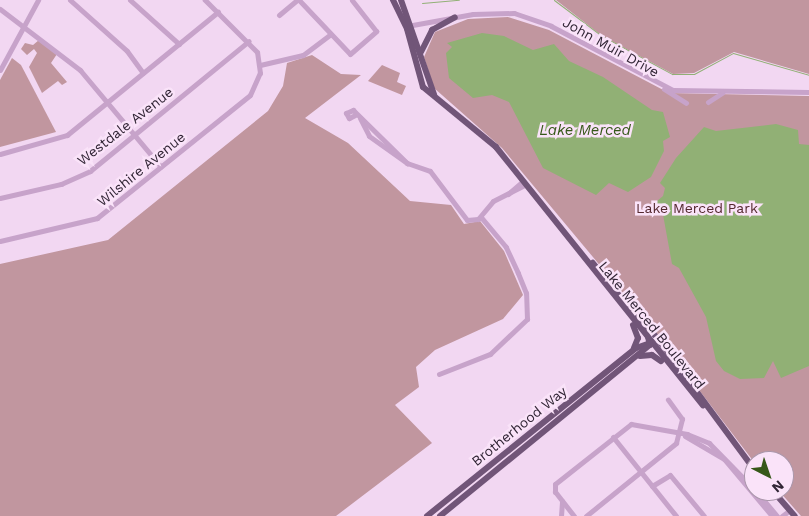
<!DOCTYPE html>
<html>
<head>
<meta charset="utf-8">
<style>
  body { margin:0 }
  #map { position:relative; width:809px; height:516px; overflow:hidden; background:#f2d7f2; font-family:"Work Sans",sans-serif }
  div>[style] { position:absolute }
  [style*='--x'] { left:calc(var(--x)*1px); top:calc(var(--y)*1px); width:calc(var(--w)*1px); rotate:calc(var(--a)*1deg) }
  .green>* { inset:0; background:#c1969f }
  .water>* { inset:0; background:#91b075 }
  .stream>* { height:1px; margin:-0.5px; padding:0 0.5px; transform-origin:0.5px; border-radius:0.5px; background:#91b075 }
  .minor>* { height:5px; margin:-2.5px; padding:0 2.5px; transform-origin:2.5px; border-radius:2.5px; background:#c7a3ca }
  .major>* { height:6px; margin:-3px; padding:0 3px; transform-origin:3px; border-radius:3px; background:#715578 }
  span { translate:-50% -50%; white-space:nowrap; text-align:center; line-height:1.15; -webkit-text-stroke:5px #fae3f9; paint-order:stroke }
  .street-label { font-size:14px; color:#312535 }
  .park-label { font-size:14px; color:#54282f }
  .water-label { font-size:15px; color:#365819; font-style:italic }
  .north { position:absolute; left:744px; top:451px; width:50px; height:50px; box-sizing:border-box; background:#fae3f9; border:1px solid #aa97ab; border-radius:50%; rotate:139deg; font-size:14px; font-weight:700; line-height:20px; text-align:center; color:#312535 }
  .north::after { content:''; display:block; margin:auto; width:18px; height:22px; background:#365819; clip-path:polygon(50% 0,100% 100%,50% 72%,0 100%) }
</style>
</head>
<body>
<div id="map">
  <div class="green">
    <i style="clip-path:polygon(556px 0,809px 0,809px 74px,734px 52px,694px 73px,673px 74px,602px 36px)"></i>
    <i style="clip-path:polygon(508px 17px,549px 30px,669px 93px,809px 96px,809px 516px,801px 516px,779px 491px,784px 491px,784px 461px,754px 462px,648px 323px,502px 148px,434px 88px,424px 57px,435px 32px,468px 19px)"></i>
    <i style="clip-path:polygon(39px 40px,57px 54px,51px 63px,67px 82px,62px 85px,58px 81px,42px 93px,29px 67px,37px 53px,34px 49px,27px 55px,21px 49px,25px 43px,33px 45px)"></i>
    <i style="clip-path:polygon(312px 55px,341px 74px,361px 75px,305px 118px,348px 143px,410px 201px,451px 205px,464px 224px,480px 221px,504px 251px,523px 295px,503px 319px,435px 350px,416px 367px,419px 387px,395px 405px,432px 443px,336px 516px,0 516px,0 264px,108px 240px,268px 111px,283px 86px,287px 63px)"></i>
    <i style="clip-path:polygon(12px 58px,21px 65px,56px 132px,0 147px,0 80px)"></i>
    <i style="clip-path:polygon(382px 65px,400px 73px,397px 82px,406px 86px,402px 95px,368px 81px)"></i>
  </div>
  <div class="water">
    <i style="clip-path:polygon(482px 33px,504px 36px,533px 50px,554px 44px,569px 61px,603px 77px,652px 110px,663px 112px,670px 137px,663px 141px,664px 151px,651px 177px,628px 192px,609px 183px,596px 195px,543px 168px,509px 102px,492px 95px,473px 98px,449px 78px,446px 53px,452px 47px,447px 43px)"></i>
    <i style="clip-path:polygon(776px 124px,798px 130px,799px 144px,809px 145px,809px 366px,781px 378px,773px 361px,764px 378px,740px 379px,724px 371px,716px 361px,706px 317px,679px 268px,672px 264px,662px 209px,650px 207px,663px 196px,665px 188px,660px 183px,676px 158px,704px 127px,716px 131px)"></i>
  </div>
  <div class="stream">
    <i style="--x:554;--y:0;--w:60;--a:36.9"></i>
    <i style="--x:602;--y:36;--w:80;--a:28.5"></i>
    <i style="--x:672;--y:74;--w:22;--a:0"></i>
    <i style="--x:694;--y:74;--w:44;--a:-28.3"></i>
    <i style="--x:733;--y:53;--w:79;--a:16.1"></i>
    <i style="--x:422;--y:3;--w:37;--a:-5"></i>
  </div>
  <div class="minor">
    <i style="--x:70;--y:0;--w:76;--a:41.8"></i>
    <i style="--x:127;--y:51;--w:27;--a:54"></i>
    <i style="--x:130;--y:0;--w:66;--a:41.9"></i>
    <i style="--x:299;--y:0;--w:74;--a:46.6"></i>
    <i style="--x:350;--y:54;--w:35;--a:-41"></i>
    <i style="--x:376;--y:31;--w:39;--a:-128"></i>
    <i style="--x:0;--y:9;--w:101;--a:37.3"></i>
    <i style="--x:80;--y:70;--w:126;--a:50.1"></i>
    <i style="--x:279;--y:15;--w:23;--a:-40"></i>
    <i style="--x:407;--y:26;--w:67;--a:-10.3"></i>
    <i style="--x:473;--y:14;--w:41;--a:-1.4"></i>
    <i style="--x:514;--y:13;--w:39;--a:19"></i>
    <i style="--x:551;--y:26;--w:138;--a:27.7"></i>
    <i style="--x:673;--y:90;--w:136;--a:0.8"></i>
    <i style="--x:260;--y:65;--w:44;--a:-13.1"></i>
    <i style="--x:303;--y:55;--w:34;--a:-37"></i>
    <i style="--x:0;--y:70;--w:80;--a:-61.5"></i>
    <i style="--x:664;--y:89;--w:26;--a:32"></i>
    <i style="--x:708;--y:102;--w:17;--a:-33"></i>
    <i style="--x:355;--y:115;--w:7;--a:153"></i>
    <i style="--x:349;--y:118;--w:6;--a:-121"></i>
    <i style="--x:346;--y:113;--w:8;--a:-23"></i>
    <i style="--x:353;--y:110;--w:76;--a:44.5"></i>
    <i style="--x:407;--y:163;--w:24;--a:19"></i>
    <i style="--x:430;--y:171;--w:61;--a:52.9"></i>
    <i style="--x:467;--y:220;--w:11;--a:-5"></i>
    <i style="--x:478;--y:219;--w:23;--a:-50"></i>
    <i style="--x:493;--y:201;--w:37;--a:-27"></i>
    <i style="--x:360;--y:118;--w:20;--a:63"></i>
    <i style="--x:369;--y:136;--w:47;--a:35.4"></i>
    <i style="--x:0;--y:154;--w:70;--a:-15.8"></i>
    <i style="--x:67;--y:135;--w:195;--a:-39.2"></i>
    <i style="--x:508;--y:194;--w:20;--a:-41"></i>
    <i style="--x:0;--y:198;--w:63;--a:-12.9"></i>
    <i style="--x:61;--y:184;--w:32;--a:-24"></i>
    <i style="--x:90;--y:171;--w:205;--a:-39.3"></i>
    <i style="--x:0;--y:241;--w:100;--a:-13.3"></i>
    <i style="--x:97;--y:218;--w:196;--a:-38.8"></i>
    <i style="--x:250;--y:95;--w:24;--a:-66"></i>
    <i style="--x:260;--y:73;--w:21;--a:-98"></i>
    <i style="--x:257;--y:52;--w:74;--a:-135"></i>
    <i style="--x:439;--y:374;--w:55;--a:-21.4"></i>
    <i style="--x:490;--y:354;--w:51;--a:-43.4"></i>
    <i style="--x:527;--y:319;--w:26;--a:-92"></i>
    <i style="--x:526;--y:293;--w:22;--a:-112"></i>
    <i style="--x:518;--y:273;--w:29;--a:-115"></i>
    <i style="--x:506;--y:247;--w:39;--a:-130"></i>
    <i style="--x:685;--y:436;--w:45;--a:30.5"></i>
    <i style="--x:724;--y:459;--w:75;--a:49.9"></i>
    <i style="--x:613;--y:437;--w:101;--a:51.4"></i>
    <i style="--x:652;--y:486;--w:21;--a:-31"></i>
    <i style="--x:670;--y:475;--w:53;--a:50.3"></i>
    <i style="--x:756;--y:491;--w:33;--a:50"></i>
    <i style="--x:561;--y:516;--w:15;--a:-86"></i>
    <i style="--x:574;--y:516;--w:31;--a:-128"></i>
    <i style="--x:555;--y:492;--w:8;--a:-90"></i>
    <i style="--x:555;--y:484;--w:97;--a:-38.3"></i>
    <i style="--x:631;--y:424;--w:57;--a:10.1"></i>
    <i style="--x:687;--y:434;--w:24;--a:22"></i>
    <i style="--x:709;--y:443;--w:64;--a:45.6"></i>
    <i style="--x:586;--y:516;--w:116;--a:-39"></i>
    <i style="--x:676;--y:443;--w:25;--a:-76"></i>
    <i style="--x:682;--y:419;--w:24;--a:-126"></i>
    <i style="--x:782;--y:516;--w:10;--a:-37"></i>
  </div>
  <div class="major">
    <i style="--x:393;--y:0;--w:32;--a:64"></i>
    <i style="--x:407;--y:29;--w:60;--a:74.6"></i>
    <i style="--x:423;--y:87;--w:94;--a:39.4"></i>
    <i style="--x:496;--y:147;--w:331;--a:51.3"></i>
    <i style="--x:401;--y:0;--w:100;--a:70.7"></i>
    <i style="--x:421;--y:52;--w:25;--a:-63"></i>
    <i style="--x:432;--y:30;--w:26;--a:-29"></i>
    <i style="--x:646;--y:324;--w:62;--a:52.2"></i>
    <i style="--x:633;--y:325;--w:14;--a:69"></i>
    <i style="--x:638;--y:338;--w:11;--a:112"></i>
    <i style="--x:640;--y:356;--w:12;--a:-5"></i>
    <i style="--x:652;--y:355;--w:11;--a:34"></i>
    <i style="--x:679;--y:372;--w:19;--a:47"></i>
    <i style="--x:691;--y:384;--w:106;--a:53.5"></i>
    <i style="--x:773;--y:491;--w:33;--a:49"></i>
    <i style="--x:427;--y:516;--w:268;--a:-38.8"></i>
    <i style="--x:636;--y:348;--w:18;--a:-19"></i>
    <i style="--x:440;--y:516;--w:271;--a:-39.2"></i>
    <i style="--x:650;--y:345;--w:16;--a:-104"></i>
    <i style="--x:646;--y:329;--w:85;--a:-128.8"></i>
  </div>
  <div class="street-label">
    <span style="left:611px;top:47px;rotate:29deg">John Muir Drive</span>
    <span style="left:125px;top:126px;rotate:-38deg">Westdale Avenue</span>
    <span style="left:141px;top:169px;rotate:-39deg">Wilshire Avenue</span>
    <span style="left:652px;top:325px;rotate:51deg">Lake Merced Boulevard</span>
    <span style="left:519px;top:426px;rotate:-39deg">Brotherhood Way</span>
  </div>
  <div class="park-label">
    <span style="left:697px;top:208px">Lake Merced Park</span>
  </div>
  <div class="water-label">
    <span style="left:585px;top:131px">Lake Merced</span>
  </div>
  <div class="north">N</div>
</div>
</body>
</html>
